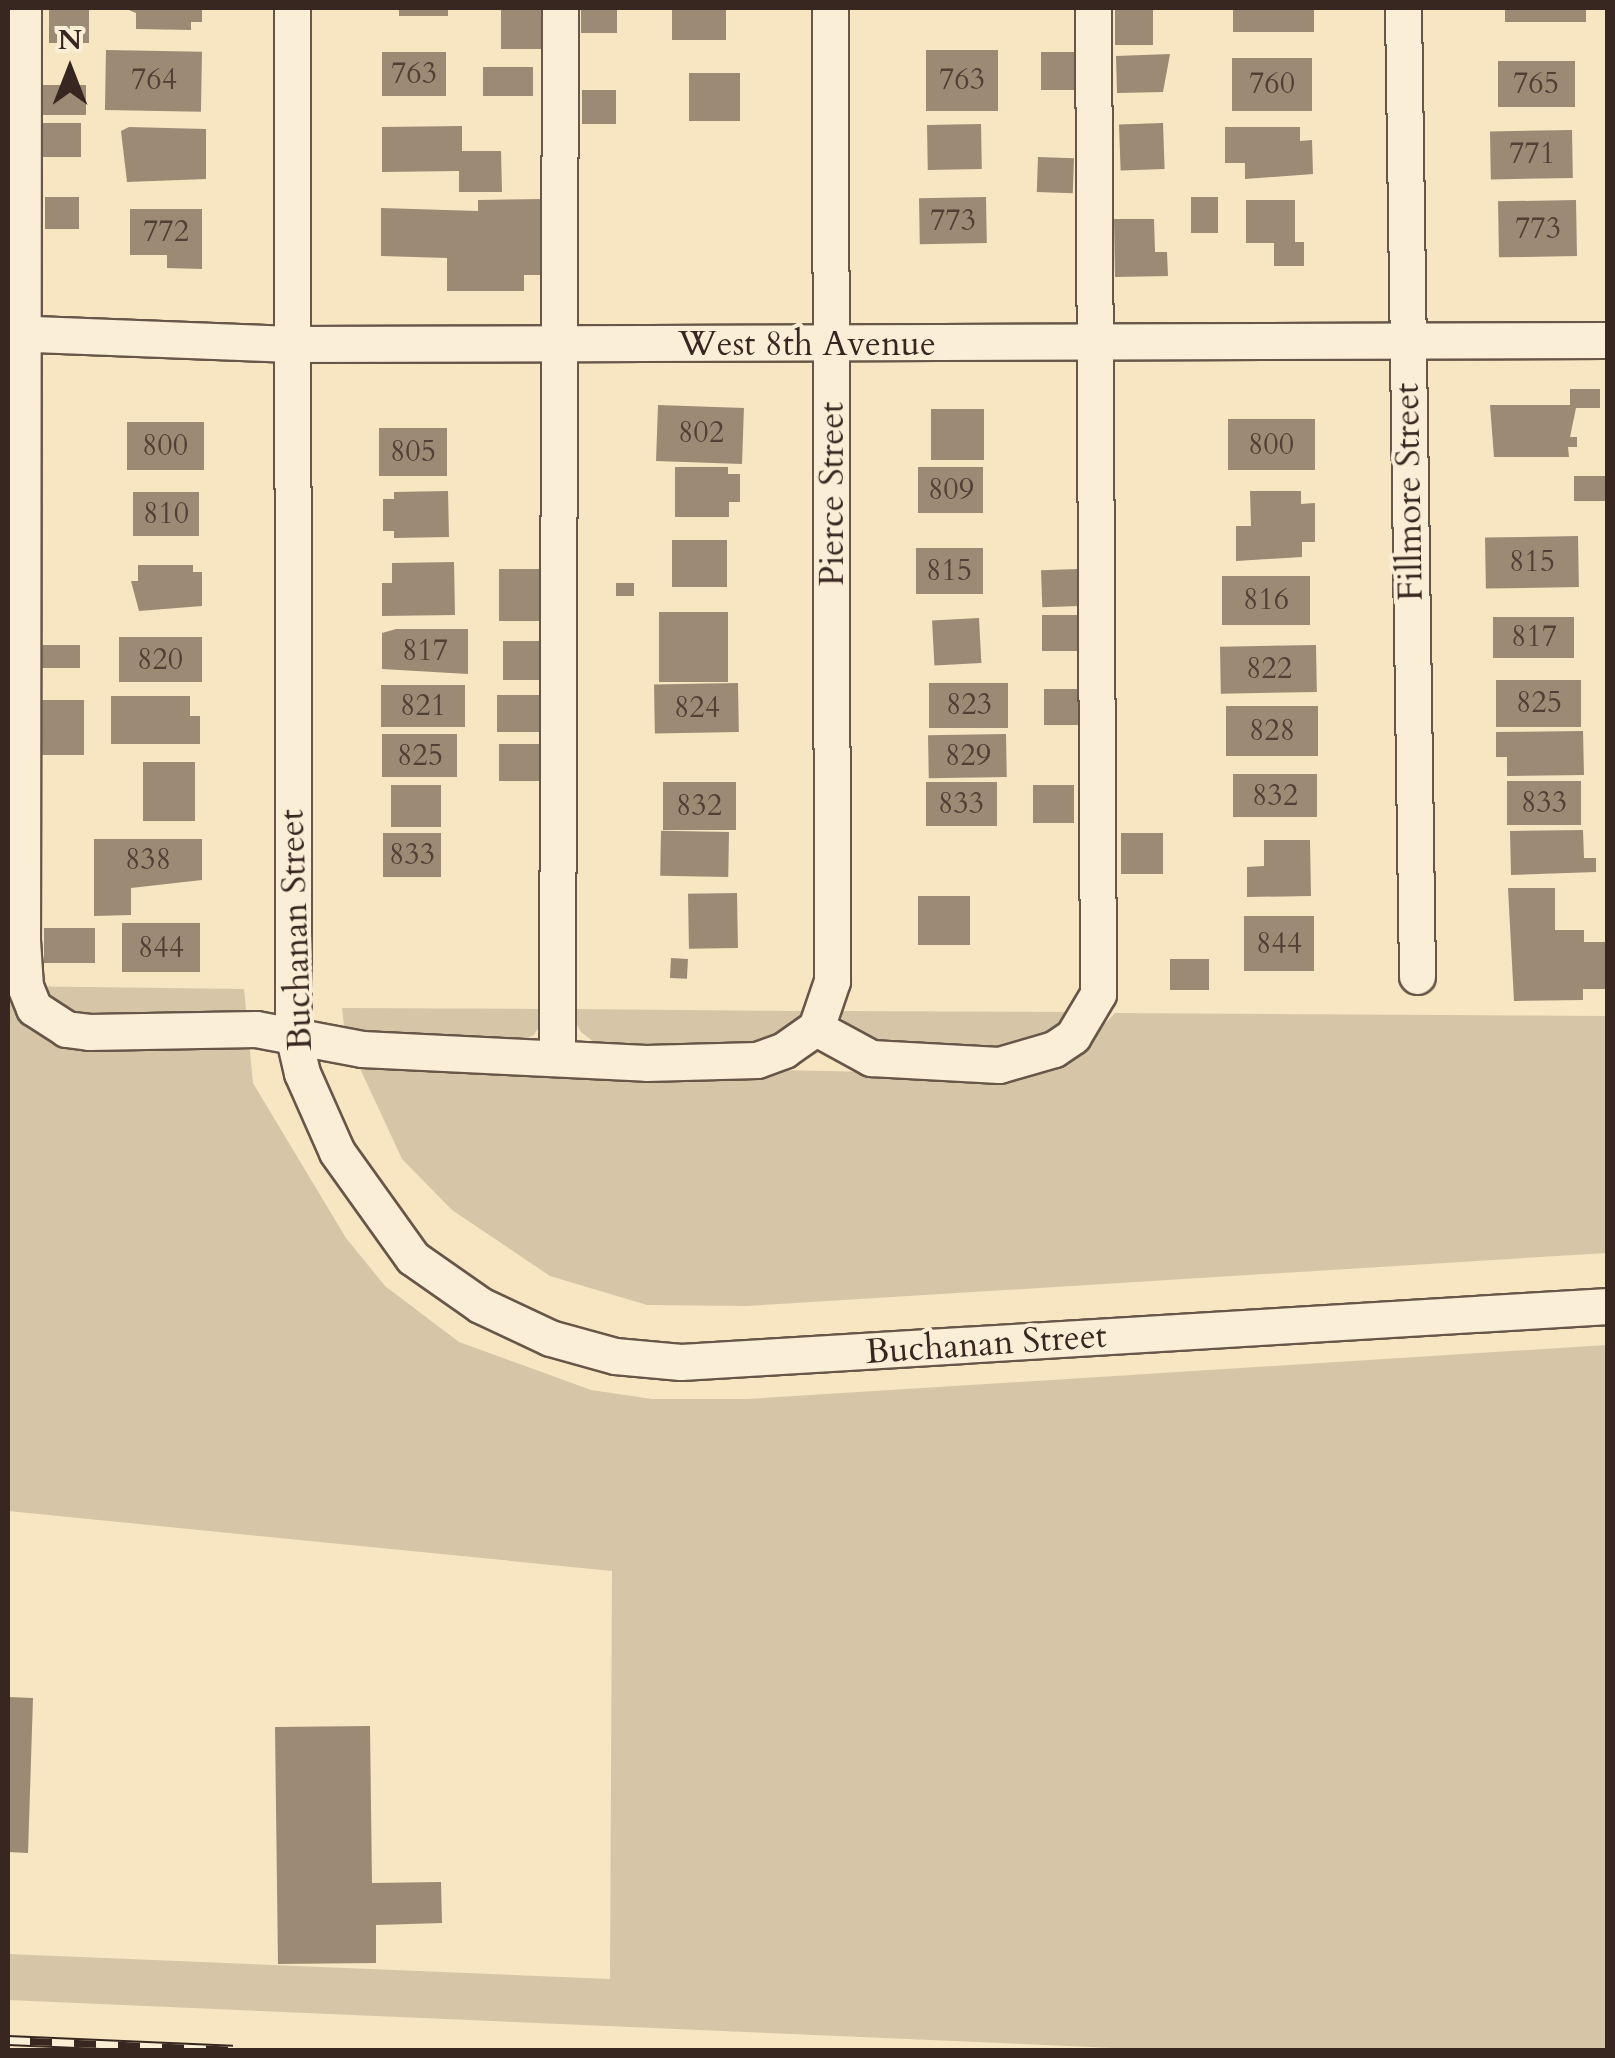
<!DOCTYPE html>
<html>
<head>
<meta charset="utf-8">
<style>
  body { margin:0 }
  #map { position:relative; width:1615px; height:2058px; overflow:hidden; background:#f8e5c2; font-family:Cardo,serif }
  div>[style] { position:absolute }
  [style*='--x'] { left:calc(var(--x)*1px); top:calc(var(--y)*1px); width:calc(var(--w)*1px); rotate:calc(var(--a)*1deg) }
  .green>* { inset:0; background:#d7c5a7 }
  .building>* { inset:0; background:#9c8a75; transform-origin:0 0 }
  .roads { filter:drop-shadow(2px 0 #685649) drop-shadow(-2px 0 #685649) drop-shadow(0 2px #685649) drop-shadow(0 -2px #685649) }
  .minor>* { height:35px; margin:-17.5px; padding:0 17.5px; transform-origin:17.5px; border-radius:17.5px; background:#faeed7 }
  .rail>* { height:11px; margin-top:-5.5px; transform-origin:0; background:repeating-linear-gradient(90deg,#faeed7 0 22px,#382721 0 44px); box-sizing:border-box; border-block:2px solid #382721 }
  span { translate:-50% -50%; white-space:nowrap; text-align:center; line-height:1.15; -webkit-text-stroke:8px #faeed7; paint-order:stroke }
  .number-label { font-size:30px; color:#514036 }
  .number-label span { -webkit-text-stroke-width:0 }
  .street-label { font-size:35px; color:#382721 }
  .frame { position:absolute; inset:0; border:10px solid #382721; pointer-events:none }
  .north { position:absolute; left:20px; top:20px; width:100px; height:100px; -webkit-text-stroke:8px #faeed7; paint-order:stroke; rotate:0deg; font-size:28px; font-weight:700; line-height:40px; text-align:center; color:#382721 }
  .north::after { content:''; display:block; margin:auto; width:35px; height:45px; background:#382721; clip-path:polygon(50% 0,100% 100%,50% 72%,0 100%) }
</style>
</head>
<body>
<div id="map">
  <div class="green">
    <i style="clip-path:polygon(8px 986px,244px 989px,253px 1083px,346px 1238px,385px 1286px,459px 1342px,591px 1390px,652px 1399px,748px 1399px,1607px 1345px,1607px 2050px,1159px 2050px,8px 2000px,8px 1954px,610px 1979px,612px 1571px,8px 1511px)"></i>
    <i style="clip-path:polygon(342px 1008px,550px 1009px,534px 1035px,515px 1044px,345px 1034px)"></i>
    <i style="clip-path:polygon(568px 1009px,806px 1011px,768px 1047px,599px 1046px,581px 1032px)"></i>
    <i style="clip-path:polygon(835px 1011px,1084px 1012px,1010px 1055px,864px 1041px)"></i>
    <i style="clip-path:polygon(1115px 1013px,1607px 1016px,1607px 1253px,746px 1306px,647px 1305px,550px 1276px,452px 1210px,402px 1159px,357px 1062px,876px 1072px,1093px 1036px)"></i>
  </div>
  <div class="building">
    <i style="left:49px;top:8px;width:40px;height:35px"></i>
    <i style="clip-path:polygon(124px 8px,202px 8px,202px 22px,191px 22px,191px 30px,136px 29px,136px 13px)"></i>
    <i style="left:399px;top:8px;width:49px;height:8px"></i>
    <i style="left:501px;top:8px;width:41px;height:41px"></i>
    <i style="left:581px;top:8px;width:36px;height:25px"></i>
    <i style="left:672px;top:8px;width:54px;height:32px"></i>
    <i style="left:1233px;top:8px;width:81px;height:24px"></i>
    <i style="left:1505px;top:8px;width:81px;height:14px"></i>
    <i style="left:1115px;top:9px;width:38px;height:36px"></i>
    <i style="left:106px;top:50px;width:96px;height:60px;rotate:1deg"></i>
    <i style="left:926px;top:50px;width:72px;height:61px"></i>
    <i style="left:382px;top:52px;width:64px;height:44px"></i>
    <i style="left:1078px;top:52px;width:38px;height:37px;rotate:90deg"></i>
    <i style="clip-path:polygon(1170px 54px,1163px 92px,1117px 93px,1116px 56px)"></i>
    <i style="left:1232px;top:58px;width:80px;height:53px"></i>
    <i style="left:1498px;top:61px;width:77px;height:46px"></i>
    <i style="left:483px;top:67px;width:50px;height:29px"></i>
    <i style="left:740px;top:73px;width:48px;height:51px;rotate:90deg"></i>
    <i style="left:86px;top:85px;width:30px;height:43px;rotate:90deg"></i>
    <i style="left:582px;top:90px;width:34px;height:34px"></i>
    <i style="left:43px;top:123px;width:38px;height:34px"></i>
    <i style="left:1163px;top:123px;width:46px;height:44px;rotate:88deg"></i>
    <i style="left:981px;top:124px;width:45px;height:54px;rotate:89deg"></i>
    <i style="clip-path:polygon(462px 126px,462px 151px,501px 151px,502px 192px,459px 192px,459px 171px,382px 172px,382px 127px)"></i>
    <i style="clip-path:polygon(129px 127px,206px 129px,206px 179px,127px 182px,121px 131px)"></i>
    <i style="clip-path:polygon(1225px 127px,1300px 127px,1300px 141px,1312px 140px,1313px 174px,1245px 179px,1245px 163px,1225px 163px)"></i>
    <i style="left:1572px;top:130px;width:48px;height:82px;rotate:89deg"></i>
    <i style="left:1038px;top:157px;width:36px;height:35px;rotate:2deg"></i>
    <i style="left:45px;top:197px;width:34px;height:32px"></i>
    <i style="left:986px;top:197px;width:46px;height:67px;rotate:89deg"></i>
    <i style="left:1218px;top:197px;width:36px;height:27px;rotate:90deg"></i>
    <i style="clip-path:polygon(545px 199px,542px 275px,524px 275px,524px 291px,447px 291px,447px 258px,381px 256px,381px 208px,478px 211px,478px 200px)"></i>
    <i style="clip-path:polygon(1246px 200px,1295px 200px,1295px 242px,1304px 242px,1304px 266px,1274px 266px,1274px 243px,1246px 243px)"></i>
    <i style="left:1576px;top:200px;width:56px;height:78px;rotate:89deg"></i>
    <i style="clip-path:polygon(130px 209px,202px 209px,202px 269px,167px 268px,167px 255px,130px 255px)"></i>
    <i style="clip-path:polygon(1114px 219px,1154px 219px,1155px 252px,1167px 252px,1168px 276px,1115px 277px)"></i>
    <i style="clip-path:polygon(1570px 389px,1600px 389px,1600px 408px,1576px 408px,1570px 437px,1577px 437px,1577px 447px,1568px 447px,1569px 457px,1494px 457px,1490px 405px,1570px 405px)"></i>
    <i style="left:658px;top:405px;width:86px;height:56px;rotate:2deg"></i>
    <i style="left:931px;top:409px;width:53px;height:51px"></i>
    <i style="left:1315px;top:419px;width:51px;height:87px;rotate:90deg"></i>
    <i style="left:127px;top:422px;width:77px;height:48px"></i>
    <i style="left:379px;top:428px;width:68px;height:48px"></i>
    <i style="clip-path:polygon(675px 467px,728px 467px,728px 474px,740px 474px,740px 502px,729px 502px,729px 517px,675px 517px)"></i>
    <i style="left:918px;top:467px;width:65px;height:46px"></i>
    <i style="left:1574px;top:476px;width:34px;height:25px"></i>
    <i style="clip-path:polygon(448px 491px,449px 537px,394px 538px,394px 531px,383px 531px,383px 499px,394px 499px,394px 492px)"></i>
    <i style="clip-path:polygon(1250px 491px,1301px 491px,1301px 504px,1315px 503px,1315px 542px,1302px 542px,1302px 557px,1236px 561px,1236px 526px,1251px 526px)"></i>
    <i style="left:133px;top:492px;width:66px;height:44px"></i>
    <i style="left:1578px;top:536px;width:51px;height:93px;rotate:89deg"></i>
    <i style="left:672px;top:540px;width:55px;height:47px"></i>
    <i style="left:983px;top:548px;width:46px;height:67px;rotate:90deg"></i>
    <i style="clip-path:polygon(454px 562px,455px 615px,382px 616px,382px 583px,392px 583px,392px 563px)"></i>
    <i style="clip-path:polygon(138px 565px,193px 565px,193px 572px,202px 572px,202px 606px,139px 611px,131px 581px,138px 581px)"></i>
    <i style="left:499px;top:569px;width:46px;height:52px"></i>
    <i style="left:1078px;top:569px;width:37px;height:37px;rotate:88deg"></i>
    <i style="left:1222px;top:576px;width:88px;height:49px"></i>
    <i style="left:616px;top:583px;width:18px;height:13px"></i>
    <i style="left:728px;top:612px;width:70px;height:69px;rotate:90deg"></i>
    <i style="left:1042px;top:615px;width:36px;height:36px"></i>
    <i style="left:1493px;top:617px;width:81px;height:41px"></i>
    <i style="left:979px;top:618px;width:45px;height:47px;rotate:87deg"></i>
    <i style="clip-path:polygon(396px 629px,468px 629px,468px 674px,382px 669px,382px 633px)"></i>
    <i style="left:202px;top:637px;width:45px;height:83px;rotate:90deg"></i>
    <i style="left:503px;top:641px;width:37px;height:39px"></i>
    <i style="left:42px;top:645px;width:38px;height:23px"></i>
    <i style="left:1316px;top:645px;width:47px;height:96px;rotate:89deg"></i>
    <i style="left:1496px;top:680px;width:85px;height:47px"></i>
    <i style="left:738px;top:683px;width:49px;height:84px;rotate:89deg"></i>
    <i style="left:929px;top:683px;width:79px;height:45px"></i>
    <i style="left:465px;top:685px;width:42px;height:84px;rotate:90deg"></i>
    <i style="left:1044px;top:689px;width:38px;height:36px"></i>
    <i style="left:497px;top:695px;width:46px;height:37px"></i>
    <i style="clip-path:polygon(111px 696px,190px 696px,190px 716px,200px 716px,200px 744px,111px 744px)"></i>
    <i style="left:42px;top:700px;width:42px;height:55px"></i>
    <i style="left:1318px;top:706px;width:50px;height:92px;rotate:90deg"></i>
    <i style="clip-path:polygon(1583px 731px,1584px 775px,1507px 776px,1507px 757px,1496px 757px,1496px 732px)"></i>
    <i style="left:382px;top:734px;width:75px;height:43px"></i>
    <i style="left:1006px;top:734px;width:43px;height:78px;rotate:89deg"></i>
    <i style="left:499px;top:744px;width:41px;height:37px"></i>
    <i style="left:143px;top:762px;width:52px;height:59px"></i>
    <i style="left:1317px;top:774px;width:43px;height:84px;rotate:90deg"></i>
    <i style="left:1581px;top:781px;width:44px;height:74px;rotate:90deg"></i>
    <i style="left:663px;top:782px;width:73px;height:48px"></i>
    <i style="left:926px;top:782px;width:71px;height:44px"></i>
    <i style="left:391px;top:785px;width:50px;height:42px"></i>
    <i style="left:1033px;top:785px;width:41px;height:38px"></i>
    <i style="clip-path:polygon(1583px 830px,1584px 858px,1596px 858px,1596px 872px,1511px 875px,1510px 831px)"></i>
    <i style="left:729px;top:832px;width:45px;height:68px;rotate:91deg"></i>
    <i style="left:383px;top:833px;width:58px;height:44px"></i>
    <i style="left:1121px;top:833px;width:42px;height:41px"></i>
    <i style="clip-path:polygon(94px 839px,202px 839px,202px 880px,131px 888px,131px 915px,94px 916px)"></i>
    <i style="clip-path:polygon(1264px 840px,1310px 840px,1311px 896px,1247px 897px,1247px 867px,1264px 866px)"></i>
    <i style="clip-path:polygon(1508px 888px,1555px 888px,1555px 930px,1584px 930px,1584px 942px,1608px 942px,1608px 989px,1583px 989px,1583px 1000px,1514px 1001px)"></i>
    <i style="left:737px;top:893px;width:55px;height:49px;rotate:89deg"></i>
    <i style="left:918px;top:896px;width:52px;height:49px"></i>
    <i style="left:1314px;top:916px;width:55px;height:70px;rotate:90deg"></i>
    <i style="left:122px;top:923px;width:78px;height:49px"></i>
    <i style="left:44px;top:928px;width:51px;height:35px"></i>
    <i style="left:671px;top:958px;width:17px;height:20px;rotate:3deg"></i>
    <i style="left:1209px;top:959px;width:31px;height:39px;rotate:90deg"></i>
    <i style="clip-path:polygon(8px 1697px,33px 1698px,28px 1853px,8px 1852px)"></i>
    <i style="clip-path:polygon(370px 1726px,372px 1883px,441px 1882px,442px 1923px,376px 1925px,376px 1963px,278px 1964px,275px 1727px)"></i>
  </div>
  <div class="roads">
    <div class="minor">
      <i style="--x:23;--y:8;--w:932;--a:90.06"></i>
      <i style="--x:22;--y:940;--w:46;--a:86.3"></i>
      <i style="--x:25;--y:986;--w:24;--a:68"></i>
      <i style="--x:34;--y:1008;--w:38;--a:33"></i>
      <i style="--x:66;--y:1029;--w:23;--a:7"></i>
      <i style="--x:89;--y:1032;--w:167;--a:-1"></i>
      <i style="--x:256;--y:1029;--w:108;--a:10.7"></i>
      <i style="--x:362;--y:1049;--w:284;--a:2.8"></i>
      <i style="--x:646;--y:1063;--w:111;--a:-1.5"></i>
      <i style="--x:757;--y:1060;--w:29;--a:-20"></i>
      <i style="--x:784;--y:1050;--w:39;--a:-35"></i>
      <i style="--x:816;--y:1028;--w:50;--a:-71.2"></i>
      <i style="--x:832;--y:981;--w:973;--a:-90.12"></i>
      <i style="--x:292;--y:8;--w:1026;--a:89.94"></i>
      <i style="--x:293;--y:1034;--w:40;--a:77"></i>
      <i style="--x:302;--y:1073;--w:86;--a:66.1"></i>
      <i style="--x:337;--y:1152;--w:130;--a:54.4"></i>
      <i style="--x:413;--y:1258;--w:82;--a:35"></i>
      <i style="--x:480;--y:1305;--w:77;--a:25.2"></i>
      <i style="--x:550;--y:1338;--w:67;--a:15.5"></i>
      <i style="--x:615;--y:1356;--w:66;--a:5.2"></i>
      <i style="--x:681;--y:1362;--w:929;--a:-3.46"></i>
      <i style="--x:1403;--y:8;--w:968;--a:89.17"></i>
      <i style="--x:8;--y:333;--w:284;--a:2.2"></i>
      <i style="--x:292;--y:344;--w:1316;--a:-0.17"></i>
      <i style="--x:816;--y:1028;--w:63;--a:28.6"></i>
      <i style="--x:871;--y:1058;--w:128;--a:3.1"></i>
      <i style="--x:999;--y:1065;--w:57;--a:-16.2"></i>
      <i style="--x:1054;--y:1049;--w:23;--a:-34"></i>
      <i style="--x:1073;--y:1036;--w:49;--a:-59.2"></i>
      <i style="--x:1098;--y:994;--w:986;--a:-90.29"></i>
      <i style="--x:557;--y:1058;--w:1050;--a:-89.84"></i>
    </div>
  </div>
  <div class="rail">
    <i style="--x:8;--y:2040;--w:225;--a:2.5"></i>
  </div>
  <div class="number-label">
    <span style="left:414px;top:74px">763</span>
    <span style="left:154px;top:80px">764</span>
    <span style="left:962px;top:80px">763</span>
    <span style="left:1272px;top:84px">760</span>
    <span style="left:1536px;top:84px">765</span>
    <span style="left:1532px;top:154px">771</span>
    <span style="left:953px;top:221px">773</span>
    <span style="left:1538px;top:229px">773</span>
    <span style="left:166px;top:232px">772</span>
    <span style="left:701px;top:433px">802</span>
    <span style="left:1271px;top:445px">800</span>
    <span style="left:165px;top:446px">800</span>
    <span style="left:413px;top:452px">805</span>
    <span style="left:951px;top:490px">809</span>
    <span style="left:166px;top:514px">810</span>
    <span style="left:1532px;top:562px">815</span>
    <span style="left:949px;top:571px">815</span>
    <span style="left:1266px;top:600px">816</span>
    <span style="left:1534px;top:637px">817</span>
    <span style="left:425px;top:651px">817</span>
    <span style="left:160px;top:660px">820</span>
    <span style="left:1269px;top:669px">822</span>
    <span style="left:1539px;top:703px">825</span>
    <span style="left:969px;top:705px">823</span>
    <span style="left:423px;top:706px">821</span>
    <span style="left:697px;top:708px">824</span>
    <span style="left:1272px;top:731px">828</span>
    <span style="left:420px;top:756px">825</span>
    <span style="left:968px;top:756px">829</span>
    <span style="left:1275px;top:796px">832</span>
    <span style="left:1544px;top:803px">833</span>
    <span style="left:961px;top:804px">833</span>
    <span style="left:699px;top:806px">832</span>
    <span style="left:412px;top:855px">833</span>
    <span style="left:148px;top:860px">838</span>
    <span style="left:1279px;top:944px">844</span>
    <span style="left:161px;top:948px">844</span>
  </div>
  <div class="street-label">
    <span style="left:807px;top:344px">West 8th Avenue</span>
    <span style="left:1409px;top:492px;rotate:-91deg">Fillmore Street</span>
    <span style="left:832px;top:494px;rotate:-90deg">Pierce Street</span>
    <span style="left:296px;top:930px;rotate:-92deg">Buchanan Street</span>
    <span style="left:986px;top:1344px;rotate:-4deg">Buchanan Street</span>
  </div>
  <div class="frame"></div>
  <div class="north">N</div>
</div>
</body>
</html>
